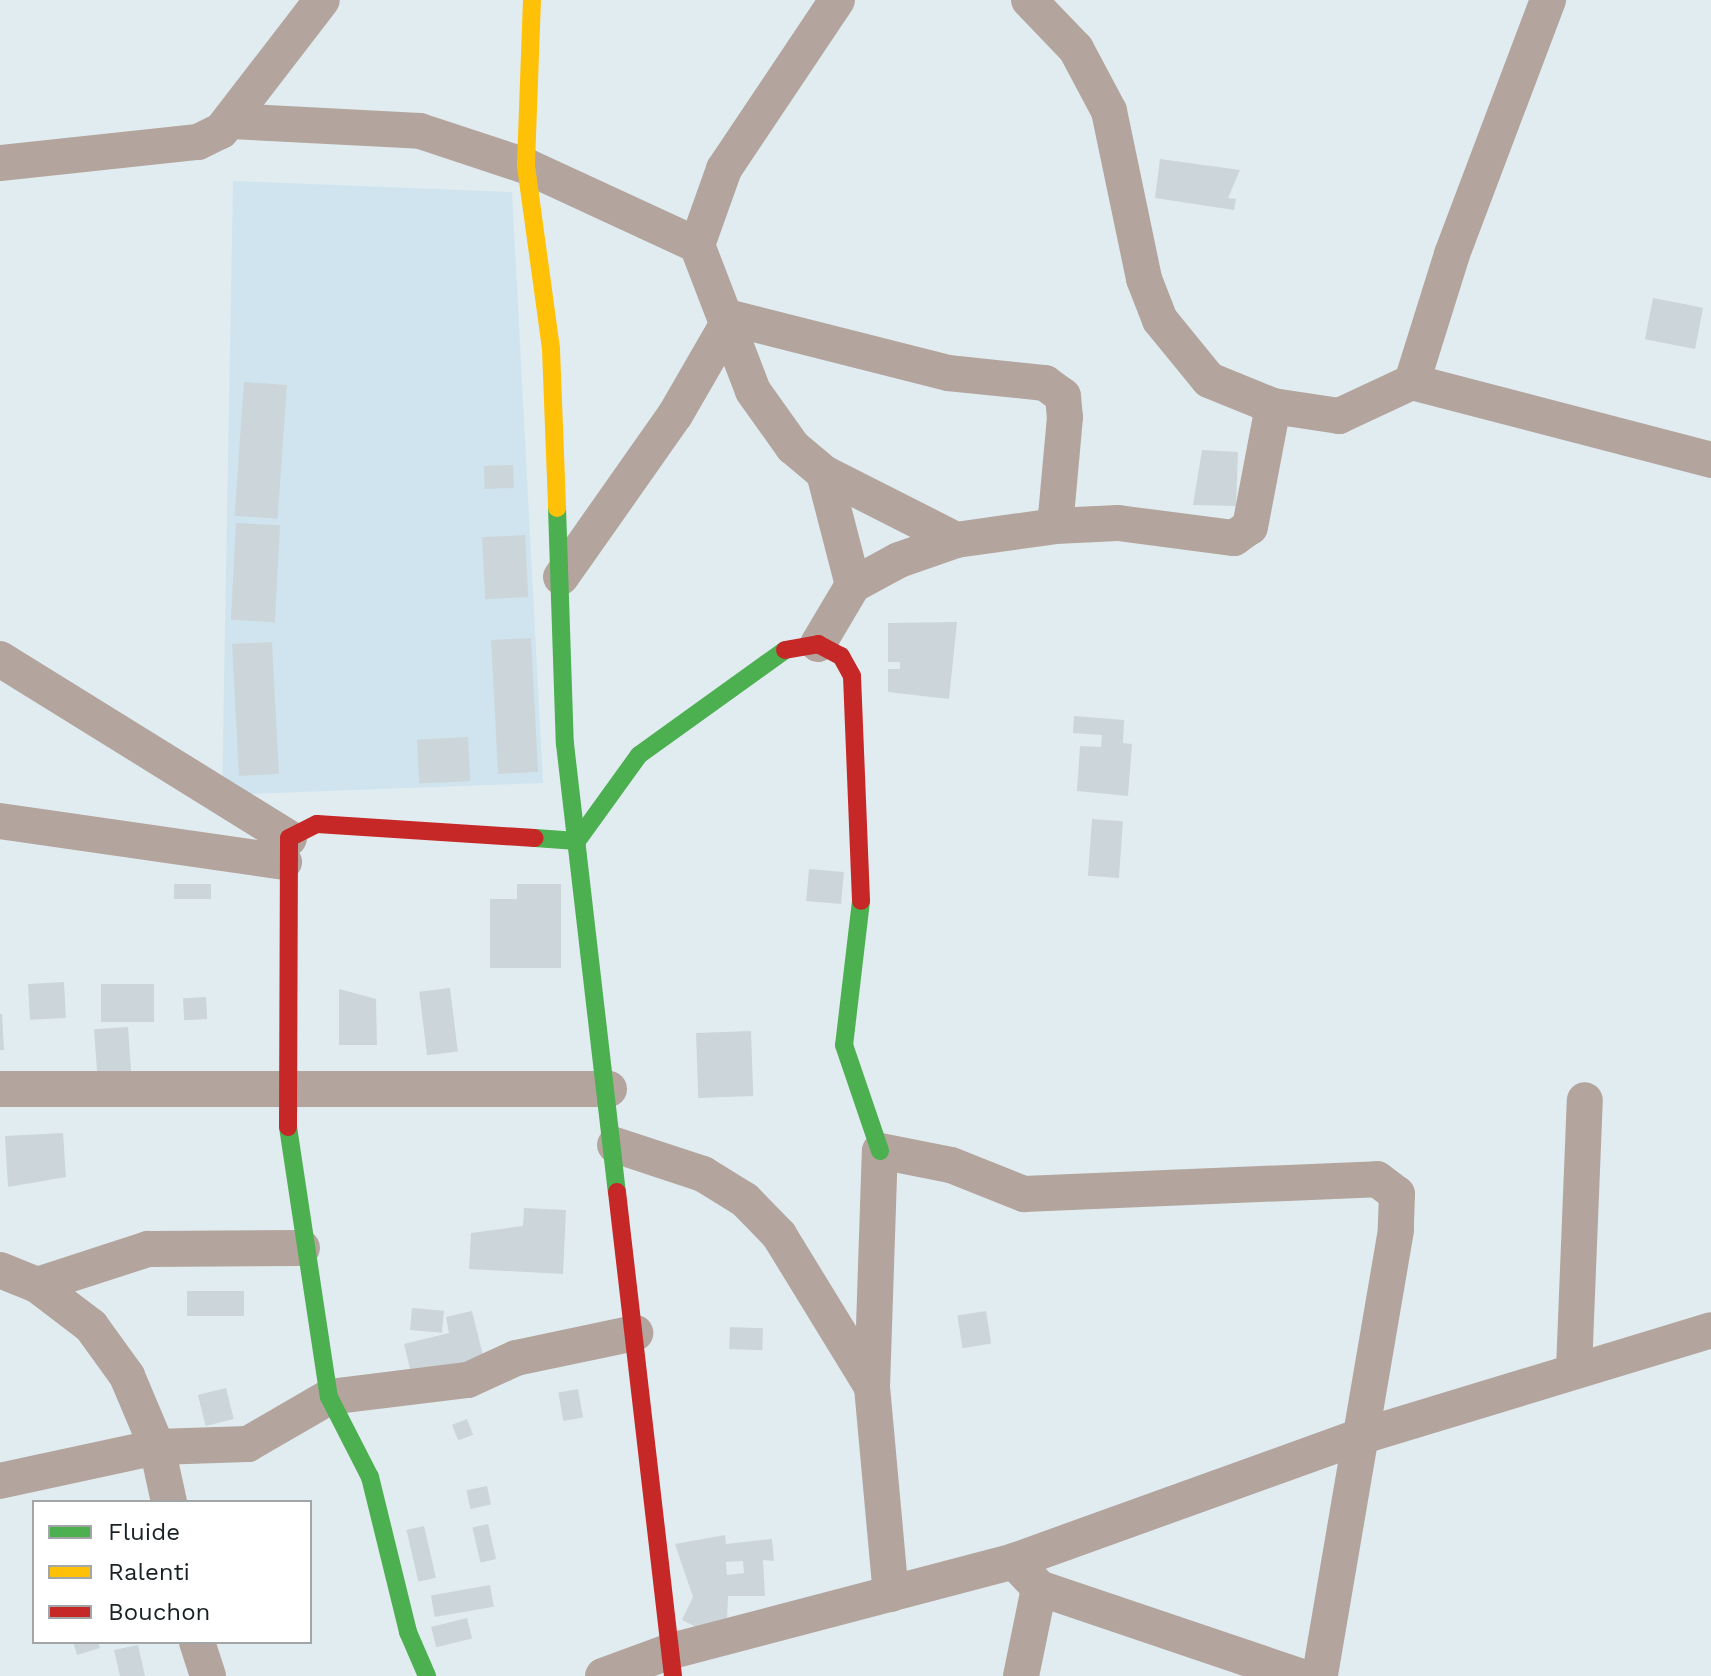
<!DOCTYPE html>
<html>
<head>
<meta charset="utf-8">
<style>
  body { margin:0 }
  #map { position:relative; width:1711px; height:1676px; overflow:hidden; background:#e1ecf1; font-family:"Work Sans",sans-serif }
  div>[style] { position:absolute }
  [style*='--x'] { left:calc(var(--x)*1px); top:calc(var(--y)*1px); width:calc(var(--w)*1px); rotate:calc(var(--a)*1deg) }
  .built>* { inset:0; background:#cfe4ee }
  .building>* { inset:0; background:#ccd5d9; transform-origin:0 0 }
  .street>* { height:36px; margin:-18px; padding:0 18px; transform-origin:18px; border-radius:18px; background:#b3a59d }
  .fast>* { height:18px; margin:-9px; padding:0 9px; transform-origin:9px; border-radius:9px; background:#4caf50 }
  .slow>* { height:18px; margin:-9px; padding:0 9px; transform-origin:9px; border-radius:9px; background:#ffc107 }
  .jam>* { height:18px; margin:-9px; padding:0 9px; transform-origin:9px; border-radius:9px; background:#c62828 }
  span { translate:-50% -50%; white-space:nowrap; text-align:center; line-height:1.15; -webkit-text-stroke:6px #fff; paint-order:stroke }
  .legend { position:absolute; left:32px; top:1500px; width:280px; height:144px; box-sizing:border-box; background:#fff; border:2px solid #a3a6a7; margin:0; padding:10px 14px; list-style:none; font-size:24px; color:#192124 }
  .legend li { display:flex; align-items:center; gap:16px; height:40px }
  .legend b { width:40px; border:2px solid #a3a6a7 }
</style>
</head>
<body>
<div id="map">
  <div class="built">
    <i style="clip-path:polygon(233px 181px,512px 192px,543px 783px,222px 795px)"></i>
  </div>
  <div class="building">
    <i style="clip-path:polygon(1160px 159px,1240px 170px,1228px 198px,1236px 199px,1234px 210px,1155px 198px)"></i>
    <i style="left:1653px;top:298px;width:51px;height:42px;rotate:11deg"></i>
    <i style="left:244px;top:382px;width:43px;height:134px;rotate:4deg"></i>
    <i style="clip-path:polygon(1202px 450px,1238px 452px,1236px 506px,1193px 505px)"></i>
    <i style="left:513px;top:465px;width:23px;height:29px;rotate:88deg"></i>
    <i style="left:236px;top:523px;width:44px;height:97px;rotate:3deg"></i>
    <i style="left:525px;top:535px;width:62px;height:43px;rotate:87deg"></i>
    <i style="clip-path:polygon(957px 622px,949px 699px,888px 692px,888px 669px,900px 669px,900px 662px,888px 662px,888px 623px)"></i>
    <i style="left:531px;top:638px;width:134px;height:40px;rotate:87deg"></i>
    <i style="left:272px;top:642px;width:132px;height:40px;rotate:87deg"></i>
    <i style="clip-path:polygon(1074px 716px,1124px 720px,1123px 743px,1132px 744px,1128px 796px,1077px 791px,1080px 746px,1101px 747px,1102px 735px,1073px 733px)"></i>
    <i style="left:468px;top:737px;width:44px;height:51px;rotate:87deg"></i>
    <i style="left:1092px;top:819px;width:31px;height:57px;rotate:4deg"></i>
    <i style="left:809px;top:869px;width:35px;height:32px;rotate:5deg"></i>
    <i style="left:211px;top:884px;width:15px;height:37px;rotate:90deg"></i>
    <i style="clip-path:polygon(517px 884px,561px 884px,561px 968px,490px 968px,490px 899px,517px 899px)"></i>
    <i style="left:64px;top:982px;width:36px;height:36px;rotate:87deg"></i>
    <i style="left:101px;top:984px;width:53px;height:38px"></i>
    <i style="left:450px;top:988px;width:64px;height:31px;rotate:83deg"></i>
    <i style="clip-path:polygon(339px 989px,376px 999px,377px 1045px,339px 1045px)"></i>
    <i style="left:206px;top:997px;width:22px;height:23px;rotate:87deg"></i>
    <i style="clip-path:polygon(0 1014px,2px 1014px,4px 1050px,0 1050px)"></i>
    <i style="left:128px;top:1027px;width:48px;height:34px;rotate:86deg"></i>
    <i style="left:751px;top:1031px;width:65px;height:55px;rotate:88deg"></i>
    <i style="clip-path:polygon(63px 1133px,66px 1177px,8px 1187px,5px 1136px)"></i>
    <i style="clip-path:polygon(524px 1208px,566px 1210px,563px 1274px,469px 1269px,471px 1233px,523px 1226px)"></i>
    <i style="left:187px;top:1291px;width:57px;height:25px"></i>
    <i style="left:412px;top:1308px;width:32px;height:22px;rotate:5deg"></i>
    <i style="clip-path:polygon(472px 1311px,484px 1359px,412px 1377px,404px 1344px,449px 1333px,446px 1317px)"></i>
    <i style="left:986px;top:1311px;width:33px;height:29px;rotate:81deg"></i>
    <i style="left:730px;top:1327px;width:33px;height:22px;rotate:2deg"></i>
    <i style="left:226px;top:1388px;width:32px;height:29px;rotate:76deg"></i>
    <i style="left:578px;top:1389px;width:29px;height:20px;rotate:80deg"></i>
    <i style="left:467px;top:1419px;width:17px;height:16px;rotate:69deg"></i>
    <i style="left:487px;top:1486px;width:19px;height:21px;rotate:78deg"></i>
    <i style="left:488px;top:1524px;width:36px;height:16px;rotate:77deg"></i>
    <i style="left:424px;top:1526px;width:53px;height:18px;rotate:77deg"></i>
    <i style="clip-path:polygon(evenodd,725px 1535px,726px 1544px,772px 1539px,774px 1561px,763px 1560px,765px 1596px,728px 1596px,727px 1620px,700px 1629px,682px 1620px,693px 1597px,675px 1544px,725px 1535px,743px 1561px,744px 1573px,727px 1575px,726px 1562px,743px 1561px)"></i>
    <i style="left:490px;top:1585px;width:22px;height:60px;rotate:80deg"></i>
    <i style="left:467px;top:1618px;width:21px;height:37px;rotate:76deg"></i>
    <i style="clip-path:polygon(73px 1642px,98px 1642px,100px 1648px,77px 1655px)"></i>
    <i style="clip-path:polygon(138px 1645px,145px 1676px,120px 1676px,114px 1650px)"></i>
  </div>
  <div class="street">
    <i style="--x:1029;--y:0;--w:68;--a:46.2"></i>
    <i style="--x:1076;--y:49;--w:70;--a:62"></i>
    <i style="--x:1109;--y:111;--w:172;--a:78.2"></i>
    <i style="--x:1144;--y:279;--w:44;--a:68.7"></i>
    <i style="--x:1160;--y:320;--w:77;--a:50.8"></i>
    <i style="--x:1209;--y:380;--w:69;--a:22.1"></i>
    <i style="--x:1273;--y:406;--w:67;--a:8.6"></i>
    <i style="--x:1339;--y:416;--w:81;--a:-25"></i>
    <i style="--x:1412;--y:382;--w:309;--a:14.6"></i>
    <i style="--x:231;--y:121;--w:189;--a:3"></i>
    <i style="--x:420;--y:131;--w:112;--a:18.3"></i>
    <i style="--x:526;--y:166;--w:188;--a:24.8"></i>
    <i style="--x:697;--y:245;--w:156;--a:69"></i>
    <i style="--x:753;--y:391;--w:69;--a:54.5"></i>
    <i style="--x:793;--y:447;--w:40;--a:40"></i>
    <i style="--x:824;--y:473;--w:148;--a:26.9"></i>
    <i style="--x:0;--y:163;--w:199;--a:-6.1"></i>
    <i style="--x:198;--y:142;--w:25;--a:-26"></i>
    <i style="--x:221;--y:131;--w:165;--a:-52.4"></i>
    <i style="--x:697;--y:245;--w:81;--a:-70.4"></i>
    <i style="--x:724;--y:169;--w:203;--a:-56.2"></i>
    <i style="--x:731;--y:318;--w:224;--a:14.2"></i>
    <i style="--x:948;--y:373;--w:98;--a:5.9"></i>
    <i style="--x:1045;--y:383;--w:22;--a:36"></i>
    <i style="--x:1063;--y:396;--w:21;--a:85"></i>
    <i style="--x:1065;--y:417;--w:109;--a:95.2"></i>
    <i style="--x:1055;--y:526;--w:63;--a:-2.7"></i>
    <i style="--x:1118;--y:523;--w:117;--a:7.4"></i>
    <i style="--x:1234;--y:538;--w:19;--a:-35"></i>
    <i style="--x:1250;--y:527;--w:123;--a:-79.2"></i>
    <i style="--x:1412;--y:382;--w:134;--a:-72.6"></i>
    <i style="--x:1452;--y:254;--w:272;--a:-69.3"></i>
    <i style="--x:824;--y:473;--w:116;--a:75.5"></i>
    <i style="--x:561;--y:577;--w:198;--a:-54.9"></i>
    <i style="--x:675;--y:415;--w:112;--a:-60"></i>
    <i style="--x:818;--y:644;--w:69;--a:-59.3"></i>
    <i style="--x:853;--y:585;--w:52;--a:-28.5"></i>
    <i style="--x:899;--y:560;--w:60;--a:-19.3"></i>
    <i style="--x:956;--y:540;--w:100;--a:-8"></i>
    <i style="--x:0;--y:659;--w:340;--a:31.8"></i>
    <i style="--x:0;--y:821;--w:287;--a:8.2"></i>
    <i style="--x:0;--y:1089;--w:609;--a:0"></i>
    <i style="--x:615;--y:1145;--w:93;--a:18.2"></i>
    <i style="--x:703;--y:1174;--w:49;--a:31.8"></i>
    <i style="--x:745;--y:1200;--w:49;--a:45.8"></i>
    <i style="--x:779;--y:1235;--w:178;--a:58.5"></i>
    <i style="--x:872;--y:1387;--w:208;--a:84.8"></i>
    <i style="--x:0;--y:1270;--w:40;--a:22"></i>
    <i style="--x:37;--y:1285;--w:68;--a:37.2"></i>
    <i style="--x:91;--y:1326;--w:62;--a:54.2"></i>
    <i style="--x:127;--y:1376;--w:77;--a:67.1"></i>
    <i style="--x:157;--y:1447;--w:161;--a:167.8"></i>
    <i style="--x:37;--y:1285;--w:117;--a:-18"></i>
    <i style="--x:148;--y:1249;--w:154;--a:-0.4"></i>
    <i style="--x:1574;--y:1369;--w:269;--a:-87.7"></i>
    <i style="--x:872;--y:1387;--w:236;--a:-88.1"></i>
    <i style="--x:880;--y:1151;--w:72;--a:11.2"></i>
    <i style="--x:951;--y:1165;--w:79;--a:21.7"></i>
    <i style="--x:1024;--y:1194;--w:353;--a:-2.4"></i>
    <i style="--x:1377;--y:1179;--w:25;--a:37"></i>
    <i style="--x:1397;--y:1194;--w:36;--a:92"></i>
    <i style="--x:1396;--y:1230;--w:452;--a:99.7"></i>
    <i style="--x:169;--y:1502;--w:56;--a:-102.3"></i>
    <i style="--x:157;--y:1447;--w:91;--a:-1.9"></i>
    <i style="--x:248;--y:1444;--w:94;--a:-30.1"></i>
    <i style="--x:329;--y:1397;--w:140;--a:-7"></i>
    <i style="--x:468;--y:1380;--w:53;--a:-24.6"></i>
    <i style="--x:516;--y:1358;--w:122;--a:-11.9"></i>
    <i style="--x:1014;--y:1561;--w:37;--a:47"></i>
    <i style="--x:1039;--y:1588;--w:274;--a:18.7"></i>
    <i style="--x:197;--y:1642;--w:36;--a:72"></i>
    <i style="--x:603;--y:1676;--w:69;--a:-20.3"></i>
    <i style="--x:668;--y:1652;--w:358;--a:-14.7"></i>
    <i style="--x:1014;--y:1561;--w:363;--a:-19.8"></i>
    <i style="--x:1356;--y:1438;--w:371;--a:-16.9"></i>
    <i style="--x:1021;--y:1676;--w:90;--a:-78.4"></i>
  </div>
  <div class="fast">
    <i style="--x:557;--y:508;--w:236;--a:88.1"></i>
    <i style="--x:565;--y:744;--w:451;--a:83.4"></i>
    <i style="--x:535;--y:838;--w:42;--a:4.1"></i>
    <i style="--x:577;--y:841;--w:106;--a:-54.2"></i>
    <i style="--x:639;--y:755;--w:180;--a:-35.7"></i>
    <i style="--x:861;--y:901;--w:145;--a:96.7"></i>
    <i style="--x:844;--y:1045;--w:112;--a:71.2"></i>
    <i style="--x:288;--y:1127;--w:273;--a:81.4"></i>
    <i style="--x:329;--y:1397;--w:90;--a:62.9"></i>
    <i style="--x:370;--y:1477;--w:160;--a:76.2"></i>
    <i style="--x:408;--y:1632;--w:48;--a:66.6"></i>
  </div>
  <div class="slow">
    <i style="--x:532;--y:0;--w:166;--a:92.1"></i>
    <i style="--x:526;--y:166;--w:185;--a:82.2"></i>
    <i style="--x:551;--y:349;--w:159;--a:87.8"></i>
  </div>
  <div class="jam">
    <i style="--x:785;--y:650;--w:34;--a:-10"></i>
    <i style="--x:818;--y:644;--w:26;--a:28"></i>
    <i style="--x:841;--y:656;--w:23;--a:61"></i>
    <i style="--x:852;--y:676;--w:225;--a:87.7"></i>
    <i style="--x:288;--y:1127;--w:289;--a:-89.8"></i>
    <i style="--x:289;--y:838;--w:31;--a:-27"></i>
    <i style="--x:317;--y:824;--w:218;--a:3.7"></i>
    <i style="--x:617;--y:1192;--w:487;--a:83.4"></i>
  </div>
  <ul class="legend">
  <li><b style="height:10px;background:#4caf50"></b>Fluide</li>
  <li><b style="height:10px;background:#ffc107"></b>Ralenti</li>
  <li><b style="height:10px;background:#c62828"></b>Bouchon</li>
  </ul>
</div>
</body>
</html>
